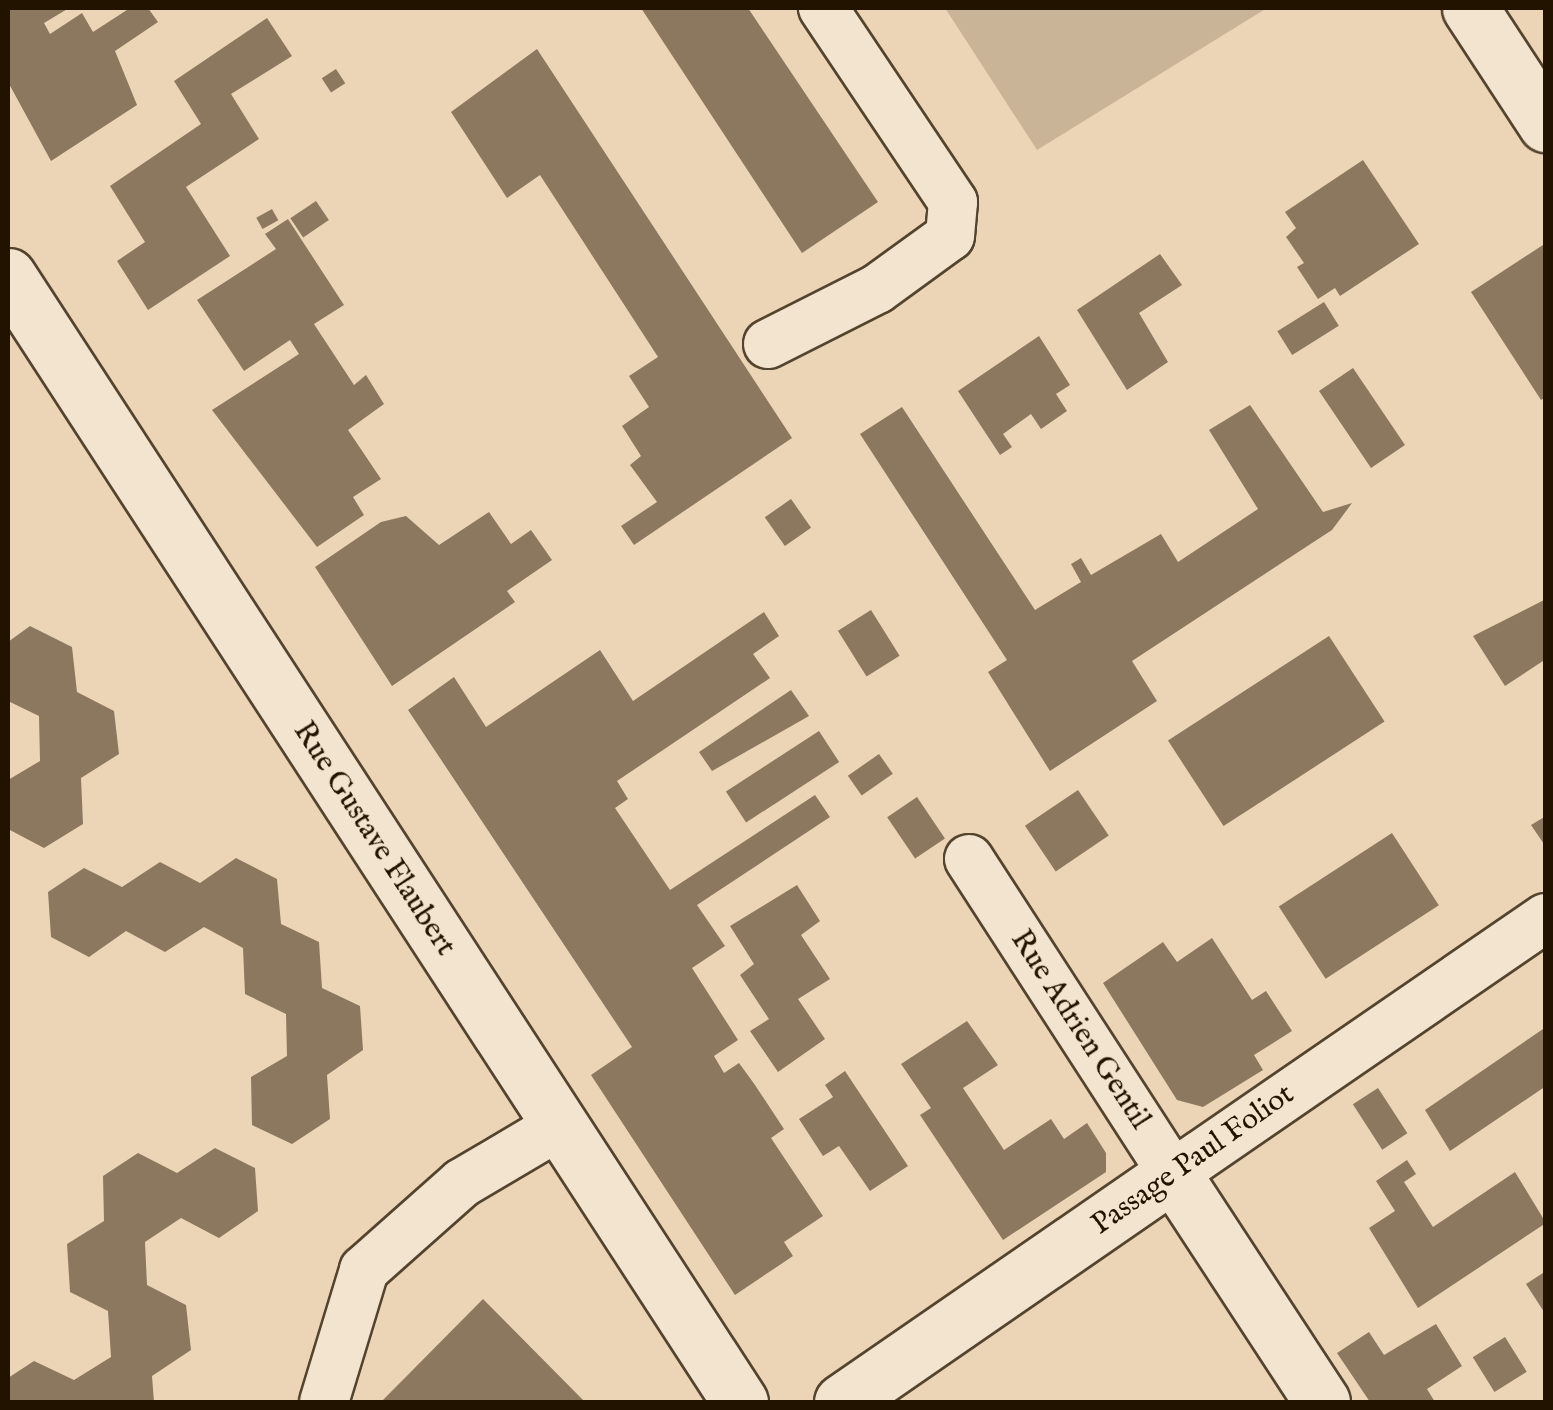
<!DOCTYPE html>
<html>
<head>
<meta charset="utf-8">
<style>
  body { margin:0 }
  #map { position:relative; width:1553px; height:1410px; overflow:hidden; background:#ecd5b6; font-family:"IM FELL English",serif }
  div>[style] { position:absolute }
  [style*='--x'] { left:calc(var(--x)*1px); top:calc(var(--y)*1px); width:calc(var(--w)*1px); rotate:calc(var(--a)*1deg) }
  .green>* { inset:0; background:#cab497 }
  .building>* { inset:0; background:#8b785f; transform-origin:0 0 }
  .roads { filter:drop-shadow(2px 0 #54442e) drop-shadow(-2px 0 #54442e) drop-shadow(0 2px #54442e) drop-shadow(0 -2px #54442e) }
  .service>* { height:48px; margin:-24px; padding:0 24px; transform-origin:24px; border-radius:24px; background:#f3e4d0 }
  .minor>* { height:55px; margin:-27.5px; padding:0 27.5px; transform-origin:27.5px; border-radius:27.5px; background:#f3e4d0 }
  span { translate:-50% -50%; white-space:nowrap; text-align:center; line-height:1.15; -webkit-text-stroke:10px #f3e4d0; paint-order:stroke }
  .street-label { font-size:30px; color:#221300 }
  .frame { position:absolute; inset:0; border:10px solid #221300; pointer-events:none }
</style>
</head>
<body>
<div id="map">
  <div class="green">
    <i style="clip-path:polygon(945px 8px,1267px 8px,1037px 150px)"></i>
  </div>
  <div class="building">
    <i style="clip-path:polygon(8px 8px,69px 8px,44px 23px,50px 34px,82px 13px,93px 32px,130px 8px,148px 8px,158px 22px,115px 51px,137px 105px,51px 161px,8px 82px)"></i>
    <i style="clip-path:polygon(641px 8px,748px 8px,878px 202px,802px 253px)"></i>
    <i style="clip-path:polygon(267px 18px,292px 56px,231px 94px,259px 139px,186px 187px,230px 256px,148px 310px,117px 261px,145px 242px,110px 186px,201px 124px,174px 81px)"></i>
    <i style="clip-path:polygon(537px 49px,792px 438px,634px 545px,621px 526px,657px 502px,630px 465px,641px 456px,622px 426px,649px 407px,629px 376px,658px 357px,540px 175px,507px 198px,451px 112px)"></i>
    <i style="left:336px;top:69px;width:17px;height:17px;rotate:57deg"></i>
    <i style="clip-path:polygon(1363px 160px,1419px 244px,1340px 296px,1335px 288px,1318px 299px,1297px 267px,1304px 263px,1286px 237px,1296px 228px,1285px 212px)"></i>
    <i style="left:316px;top:201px;width:23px;height:31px;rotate:56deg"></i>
    <i style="left:272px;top:209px;width:13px;height:18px;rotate:61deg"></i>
    <i style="clip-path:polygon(288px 219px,344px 305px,314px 324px,354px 385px,366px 375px,384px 404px,348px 430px,381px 479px,353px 497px,364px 515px,317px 547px,212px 410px,299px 354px,290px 340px,244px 371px,197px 300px,276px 249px,265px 234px)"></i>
    <i style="clip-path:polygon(1546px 243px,1546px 397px,1541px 400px,1471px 292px)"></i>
    <i style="clip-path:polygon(1160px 254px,1182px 285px,1139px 313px,1168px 362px,1127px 390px,1077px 310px)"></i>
    <i style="left:1324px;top:302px;width:28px;height:55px;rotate:58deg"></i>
    <i style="clip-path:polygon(1039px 336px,1070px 385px,1056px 394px,1067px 411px,1041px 429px,1031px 414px,1003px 434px,1012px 447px,1000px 455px,958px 391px)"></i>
    <i style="left:1353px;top:368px;width:93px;height:41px;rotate:56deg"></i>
    <i style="clip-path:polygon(1250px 405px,1323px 512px,1352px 503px,1332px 530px,1132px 661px,1157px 701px,1050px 771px,988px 672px,1007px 660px,860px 434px,902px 407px,1035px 610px,1081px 582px,1071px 564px,1081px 558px,1091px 575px,1161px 534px,1178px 562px,1258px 509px,1209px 430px)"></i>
    <i style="left:791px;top:499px;width:35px;height:32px;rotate:55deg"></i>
    <i style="clip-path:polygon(489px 512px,511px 544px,531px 530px,552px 560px,507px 591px,515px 602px,392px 686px,315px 567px,381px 522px,406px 516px,439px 545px)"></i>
    <i style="clip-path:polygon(1546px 599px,1546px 659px,1505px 686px,1473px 636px)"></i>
    <i style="left:871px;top:610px;width:54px;height:39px;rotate:58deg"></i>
    <i style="clip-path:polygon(764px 612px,779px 636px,753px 654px,770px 678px,617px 781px,628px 799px,615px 808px,670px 890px,815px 795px,830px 817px,697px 905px,725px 946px,692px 968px,738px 1040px,714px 1056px,724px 1073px,739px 1063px,755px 1085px,784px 1129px,771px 1138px,823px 1216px,784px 1242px,793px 1256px,735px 1295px,591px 1075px,632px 1047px,408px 710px,454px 677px,486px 727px,600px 650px,633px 701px)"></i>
    <i style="clip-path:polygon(30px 626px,72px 647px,77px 692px,114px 711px,119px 754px,81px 778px,83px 824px,44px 848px,8px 829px,8px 780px,40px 761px,39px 716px,8px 701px,8px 642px)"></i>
    <i style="left:1329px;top:636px;width:102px;height:192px;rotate:57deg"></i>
    <i style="clip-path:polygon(791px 690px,809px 716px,712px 771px,699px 752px)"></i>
    <i style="left:819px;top:731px;width:37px;height:111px;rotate:57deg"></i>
    <i style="left:879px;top:754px;width:24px;height:38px;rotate:55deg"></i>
    <i style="left:1078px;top:790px;width:55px;height:64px;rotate:56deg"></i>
    <i style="left:917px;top:797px;width:50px;height:36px;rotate:56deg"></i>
    <i style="clip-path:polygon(1546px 816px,1546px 847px,1531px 825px)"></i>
    <i style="left:1392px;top:833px;width:86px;height:135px;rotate:57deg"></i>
    <i style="clip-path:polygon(236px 858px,277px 879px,281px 924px,319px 942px,322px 988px,360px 1006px,363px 1050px,327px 1075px,330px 1119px,292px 1144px,252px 1125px,251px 1077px,287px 1056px,286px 1014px,245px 994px,243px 948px,204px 927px,165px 952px,126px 931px,89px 957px,51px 937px,48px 892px,84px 868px,122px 887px,160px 862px,200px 883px)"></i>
    <i style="clip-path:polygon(797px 885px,820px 921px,801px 935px,830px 979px,798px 999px,825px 1039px,778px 1072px,750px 1031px,769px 1019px,740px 975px,754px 964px,730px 926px)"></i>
    <i style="clip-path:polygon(1212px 938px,1252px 1000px,1266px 991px,1292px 1031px,1254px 1055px,1263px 1070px,1203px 1107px,1177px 1100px,1103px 983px,1163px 942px,1177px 962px)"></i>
    <i style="clip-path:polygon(967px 1021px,998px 1065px,963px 1088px,1004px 1150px,1051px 1119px,1064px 1139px,1087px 1123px,1106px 1153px,1106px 1172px,1003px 1240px,920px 1115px,931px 1108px,901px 1064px)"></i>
    <i style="clip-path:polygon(1546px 1027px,1546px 1086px,1450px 1151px,1425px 1110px)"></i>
    <i style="clip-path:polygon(845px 1071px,908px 1166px,870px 1191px,839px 1146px,823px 1156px,799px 1119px,833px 1097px,825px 1085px)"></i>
    <i style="left:1378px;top:1088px;width:54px;height:30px;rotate:57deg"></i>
    <i style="clip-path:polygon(215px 1148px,255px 1168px,258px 1211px,219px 1238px,181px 1218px,145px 1242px,147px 1285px,186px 1305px,191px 1350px,152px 1376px,154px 1402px,8px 1402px,8px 1378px,34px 1361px,74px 1380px,111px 1357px,108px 1311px,70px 1292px,67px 1244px,104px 1221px,103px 1176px,138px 1153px,177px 1173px)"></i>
    <i style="clip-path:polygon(1407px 1160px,1416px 1174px,1404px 1182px,1433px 1227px,1515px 1172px,1546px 1223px,1418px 1308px,1369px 1228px,1395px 1211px,1376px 1181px)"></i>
    <i style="clip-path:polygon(1546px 1271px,1546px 1315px,1526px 1284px)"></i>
    <i style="clip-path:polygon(483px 1299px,585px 1402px,381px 1402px)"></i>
    <i style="clip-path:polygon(1436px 1324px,1462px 1366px,1427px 1389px,1435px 1402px,1370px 1402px,1337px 1353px,1369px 1332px,1384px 1355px)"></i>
    <i style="left:1505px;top:1337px;width:41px;height:38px;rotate:58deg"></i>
  </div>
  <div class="roads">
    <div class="service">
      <i style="--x:768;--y:344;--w:122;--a:-26.8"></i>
      <i style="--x:877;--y:289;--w:90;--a:-36"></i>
      <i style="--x:950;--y:236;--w:34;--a:-85"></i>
      <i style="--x:953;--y:202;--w:234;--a:-123.8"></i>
      <i style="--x:969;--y:859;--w:375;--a:57.1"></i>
      <i style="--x:1173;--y:1174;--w:452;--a:-34.5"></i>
      <i style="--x:324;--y:1402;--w:138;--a:-73.1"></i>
      <i style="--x:364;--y:1270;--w:131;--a:-41.6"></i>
      <i style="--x:462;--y:1183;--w:114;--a:-30.6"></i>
    </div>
    <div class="minor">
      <i style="--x:1470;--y:8;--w:139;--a:56.8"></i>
      <i style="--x:8;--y:276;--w:1343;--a:56.97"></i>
      <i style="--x:842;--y:1402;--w:402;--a:-34.6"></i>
      <i style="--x:1173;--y:1174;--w:272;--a:56.8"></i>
    </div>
  </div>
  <div class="street-label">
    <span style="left:374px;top:839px;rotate:57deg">Rue Gustave Flaubert</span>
    <span style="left:1080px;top:1030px;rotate:57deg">Rue Adrien Gentil</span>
    <span style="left:1193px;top:1160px;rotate:-35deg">Passage Paul Foliot</span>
  </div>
  <div class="frame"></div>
</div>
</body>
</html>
